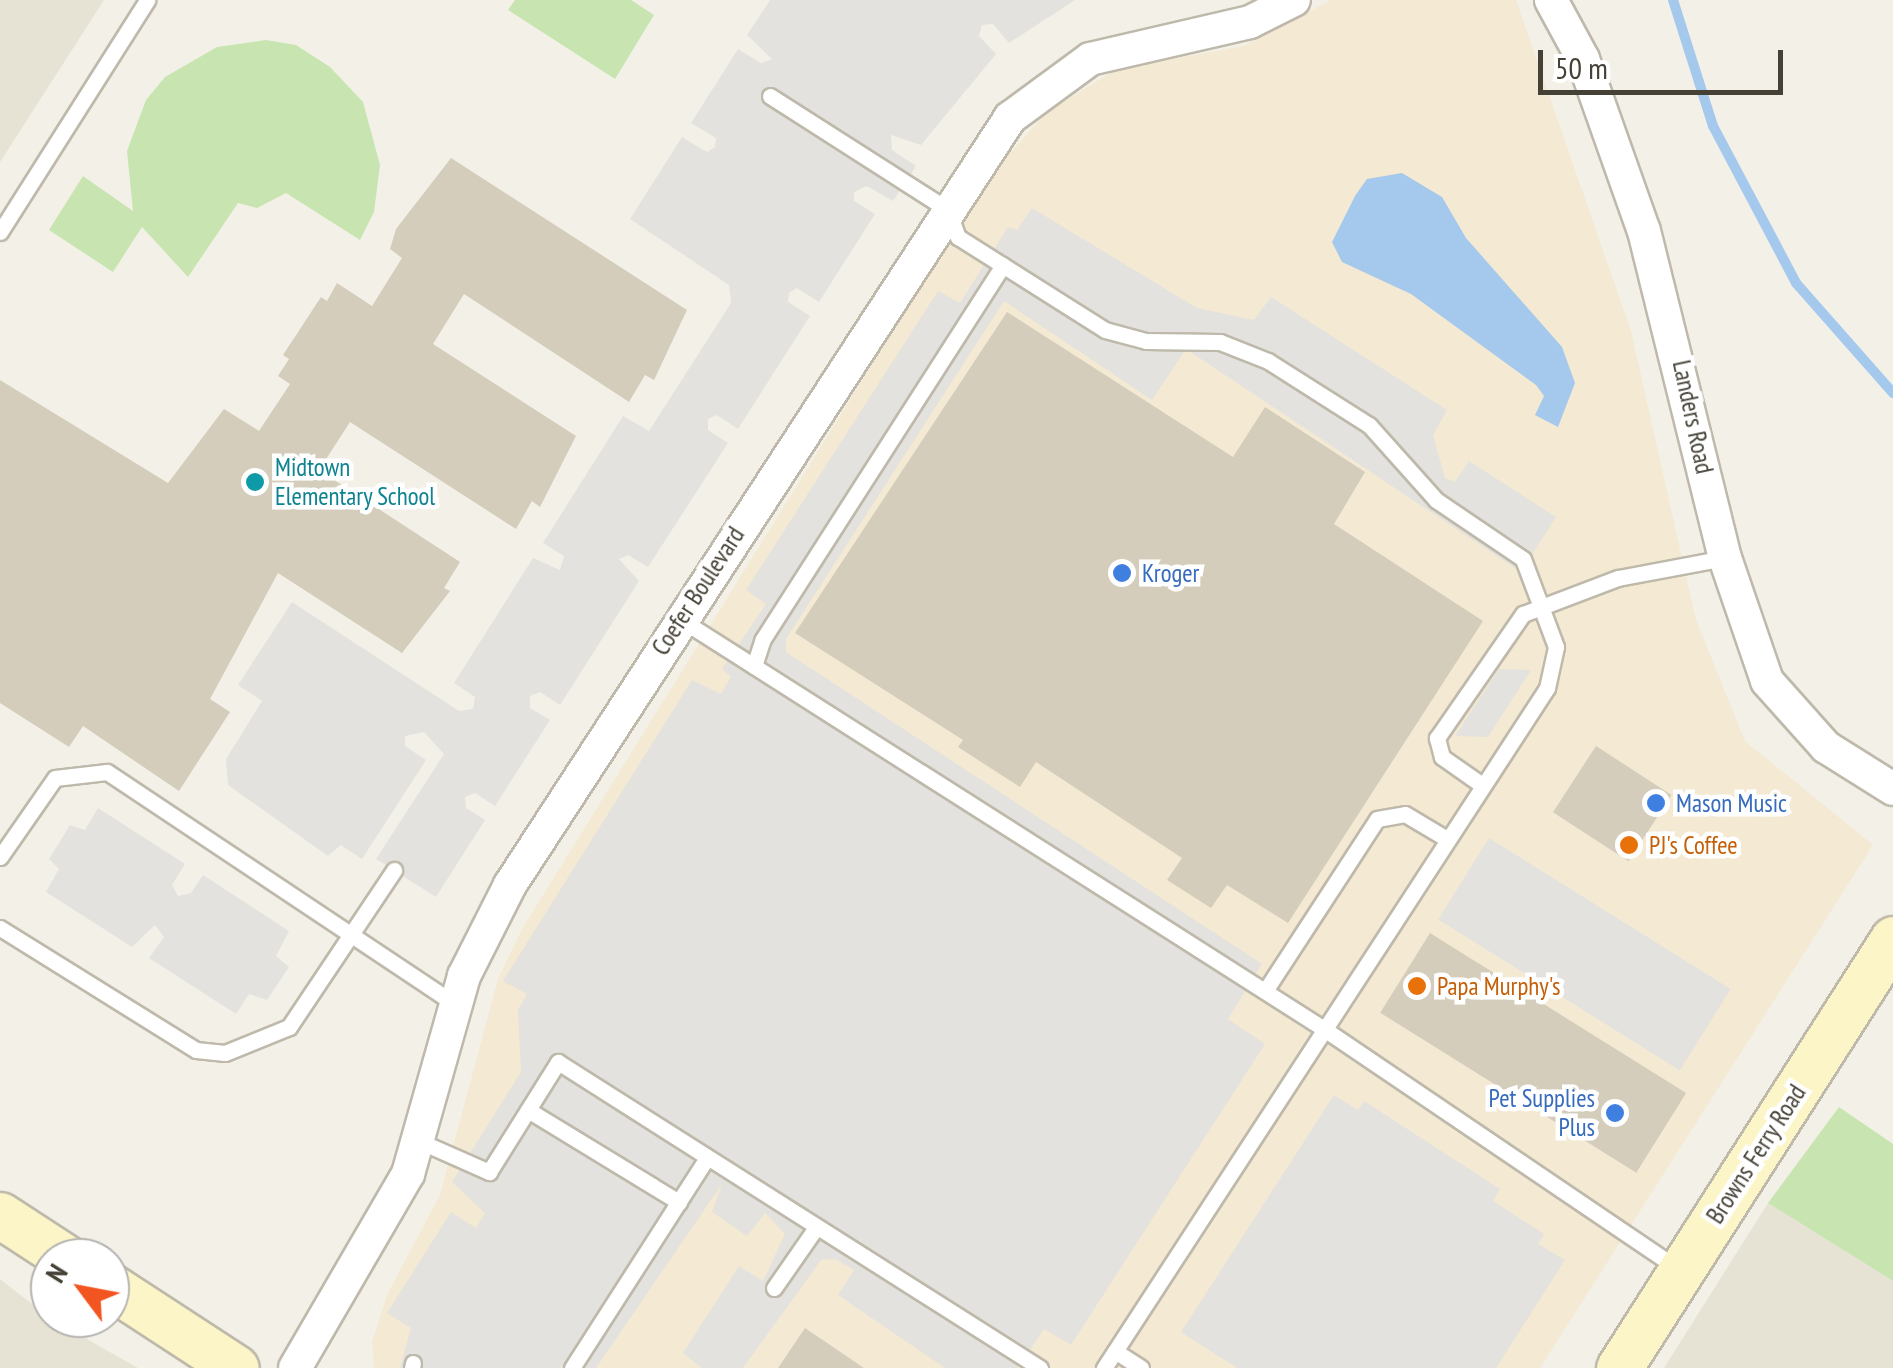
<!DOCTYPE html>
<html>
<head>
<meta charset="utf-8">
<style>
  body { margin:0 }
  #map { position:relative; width:1893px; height:1368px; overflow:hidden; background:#f3f0e7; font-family:"PT Sans Narrow",sans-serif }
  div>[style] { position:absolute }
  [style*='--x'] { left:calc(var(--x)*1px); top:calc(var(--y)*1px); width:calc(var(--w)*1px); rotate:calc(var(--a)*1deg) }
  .residential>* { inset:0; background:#e6e3d5 }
  .commercial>* { inset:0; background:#f4e9d2 }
  .green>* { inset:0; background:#c8e5b1 }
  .parking>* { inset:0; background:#e4e2de; transform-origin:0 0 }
  .water>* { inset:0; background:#a5c8ed }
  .stream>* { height:10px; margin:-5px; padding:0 5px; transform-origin:5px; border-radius:5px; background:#a5c8ed }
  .building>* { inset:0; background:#d4cdbc; transform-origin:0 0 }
  .roads { filter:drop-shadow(2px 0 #beb9aa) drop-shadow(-2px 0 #beb9aa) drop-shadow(0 2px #beb9aa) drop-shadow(0 -2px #beb9aa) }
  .lane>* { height:15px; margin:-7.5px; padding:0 7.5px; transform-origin:7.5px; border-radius:7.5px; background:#fff }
  .street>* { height:32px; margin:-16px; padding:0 16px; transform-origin:16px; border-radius:16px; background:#fff }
  .secondary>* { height:45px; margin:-22.5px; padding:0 22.5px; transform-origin:22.5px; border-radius:22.5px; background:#fcf5c7 }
  .dots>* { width:28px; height:28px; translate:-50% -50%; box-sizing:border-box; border:5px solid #fff; border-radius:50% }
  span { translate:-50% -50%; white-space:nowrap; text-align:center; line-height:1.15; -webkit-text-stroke:9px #fff; paint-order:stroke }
  .street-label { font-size:25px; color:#454136 }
  .culture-label { font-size:25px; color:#0d838f }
  .left { translate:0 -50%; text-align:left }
  .shop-label { font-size:25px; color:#366cbe }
  .right { translate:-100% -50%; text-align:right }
  .food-label { font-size:25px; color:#c56008 }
  .north { position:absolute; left:30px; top:1238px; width:100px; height:100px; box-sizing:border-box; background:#fff; border:2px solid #b5b3af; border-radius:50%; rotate:302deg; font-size:28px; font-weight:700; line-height:40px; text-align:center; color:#454136 }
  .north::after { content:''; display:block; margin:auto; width:35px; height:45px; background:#f2551f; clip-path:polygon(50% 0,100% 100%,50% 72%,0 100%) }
  .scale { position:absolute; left:1538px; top:50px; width:245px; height:45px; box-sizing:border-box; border:5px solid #454136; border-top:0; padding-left:12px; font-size:30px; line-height:35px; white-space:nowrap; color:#454136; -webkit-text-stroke:8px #fff; paint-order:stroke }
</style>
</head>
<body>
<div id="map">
  <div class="residential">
    <i style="clip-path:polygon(0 0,104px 0,0 162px)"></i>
    <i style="clip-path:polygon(1768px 1203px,1893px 1281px,1893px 1368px,1664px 1368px)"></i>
    <i style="clip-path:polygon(0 1279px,50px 1318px,138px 1368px,0 1368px)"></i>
  </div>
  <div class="commercial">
    <i style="clip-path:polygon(1331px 0,1516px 0,1631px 331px,1696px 620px,1745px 741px,1873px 845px,1540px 1368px,374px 1368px,372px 1342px,387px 1295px,440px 1195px,498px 979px,522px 929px,987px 179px,1046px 113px,1115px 70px,1244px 46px)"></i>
  </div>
  <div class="green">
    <i style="clip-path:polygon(515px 0,631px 0,654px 15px,615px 79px,508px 10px)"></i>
    <i style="clip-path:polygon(266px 40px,296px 45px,330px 67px,363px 102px,380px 165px,374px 212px,360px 240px,286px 193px,257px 208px,238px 203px,188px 277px,142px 227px,113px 272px,49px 230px,83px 176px,133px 211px,127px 151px,146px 100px,165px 77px,217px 47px)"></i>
    <i style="clip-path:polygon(1839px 1107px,1893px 1144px,1893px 1281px,1768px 1203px)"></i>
  </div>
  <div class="parking">
    <i style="clip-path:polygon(770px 0,1075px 0,1009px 43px,993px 24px,982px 25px,979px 36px,996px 54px,921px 145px,891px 135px,892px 150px,916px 166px,893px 201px,867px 186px,854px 192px,854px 201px,875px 214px,819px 302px,797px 288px,789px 293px,788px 302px,810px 316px,738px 429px,717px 415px,708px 419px,708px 430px,728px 443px,648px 567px,628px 555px,619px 559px,639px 581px,560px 705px,540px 692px,530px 696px,530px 708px,550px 720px,495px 806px,475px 793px,465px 797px,466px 808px,485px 820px,436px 897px,376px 859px,444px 754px,424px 732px,405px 736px,405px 746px,426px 760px,362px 859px,341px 845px,328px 856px,228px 785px,226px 759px,262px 701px,238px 685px,292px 602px,459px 711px,473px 709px,475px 697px,454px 683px,533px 558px,560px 570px,564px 556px,543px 543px,623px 416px,649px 431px,731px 303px,729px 285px,630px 219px,682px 137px,707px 152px,715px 147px,716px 138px,691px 123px,738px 49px,761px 63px,772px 59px,747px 35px)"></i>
    <i style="clip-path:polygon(1032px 208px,1197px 308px,1254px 320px,1271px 297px,1447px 410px,1433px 435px,1445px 478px,1455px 482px,1469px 461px,1556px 517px,1521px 572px,1186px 349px,1152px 400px,1004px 301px,786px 639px,786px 652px,1262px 964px,1228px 1019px,1265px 1044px,1071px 1345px,1044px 1329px,1018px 1368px,945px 1368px,838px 1295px,854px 1270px,835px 1259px,821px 1260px,743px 1368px,702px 1368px,683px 1353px,739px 1266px,763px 1281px,785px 1234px,765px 1213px,747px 1236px,712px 1212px,722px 1184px,596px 1368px,400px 1368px,411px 1328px,387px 1313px,451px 1212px,476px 1228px,485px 1213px,452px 1182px,521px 1072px,518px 1010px,527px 994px,503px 981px,692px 680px,721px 694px,731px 677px,722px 669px,766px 604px,746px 590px,938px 291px,960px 303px,1008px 227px,1017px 230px)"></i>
    <i style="clip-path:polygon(1499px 669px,1531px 670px,1488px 737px,1455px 736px)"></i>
    <i style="clip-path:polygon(98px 808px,185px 864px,172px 885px,178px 896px,191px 893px,203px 875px,289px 931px,276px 956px,289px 967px,267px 1000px,249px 994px,236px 1014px,149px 958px,164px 937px,155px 925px,132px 947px,46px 892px,59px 869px,49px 859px,70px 825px,85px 830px)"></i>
    <i style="left:1489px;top:838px;width:285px;height:96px;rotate:32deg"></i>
    <i style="clip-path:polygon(1334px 1095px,1358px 1110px,1364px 1101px,1500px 1189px,1493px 1201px,1544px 1234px,1538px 1244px,1565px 1260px,1496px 1368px,1237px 1368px,1181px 1332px)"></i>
  </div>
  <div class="water">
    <i style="clip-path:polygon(1402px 173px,1442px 197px,1466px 238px,1562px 347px,1575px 383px,1558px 427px,1535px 415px,1544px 396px,1536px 385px,1411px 294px,1342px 262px,1332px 242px,1355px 196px,1367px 179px)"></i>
  </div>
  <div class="stream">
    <i style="--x:1673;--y:0;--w:132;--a:72.4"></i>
    <i style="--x:1713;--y:126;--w:178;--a:62.1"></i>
    <i style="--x:1796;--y:283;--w:147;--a:48.6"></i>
  </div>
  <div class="building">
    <i style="clip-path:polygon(451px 158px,687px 310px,654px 380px,645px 375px,629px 402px,464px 294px,433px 344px,576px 436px,540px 507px,532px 501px,516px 529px,350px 422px,319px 470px,460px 562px,444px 588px,450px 591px,402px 653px,278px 573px,210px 699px,230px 712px,179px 791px,83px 726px,69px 747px,0 703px,0 380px,168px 483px,224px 409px,259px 431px,290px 384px,278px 376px,289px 359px,283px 355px,321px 297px,327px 301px,337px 283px,372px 306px,402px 258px,390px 249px,396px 229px)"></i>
    <i style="clip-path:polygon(1007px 312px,1233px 457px,1265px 407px,1365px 472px,1334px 524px,1483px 621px,1288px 923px,1227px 885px,1211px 908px,1167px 880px,1182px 858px,1036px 762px,1020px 787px,958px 747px,963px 740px,795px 633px)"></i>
    <i style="left:1596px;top:746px;width:90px;height:79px;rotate:33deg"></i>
    <i style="left:1430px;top:933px;width:302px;height:94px;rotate:32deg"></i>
    <i style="clip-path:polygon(805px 1328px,864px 1368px,778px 1368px)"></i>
  </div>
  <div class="roads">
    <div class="lane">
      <i style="--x:770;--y:96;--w:211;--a:32.6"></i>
      <i style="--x:948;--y:210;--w:29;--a:70"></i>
      <i style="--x:958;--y:237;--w:174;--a:32.3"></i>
      <i style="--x:1105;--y:330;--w:42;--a:15"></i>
      <i style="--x:1146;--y:341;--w:74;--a:0.8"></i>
      <i style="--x:1220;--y:342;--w:52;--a:21.6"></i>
      <i style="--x:1268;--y:361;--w:120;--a:32.4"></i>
      <i style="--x:1369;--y:425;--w:101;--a:48.2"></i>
      <i style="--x:1436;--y:500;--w:105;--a:34.1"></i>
      <i style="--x:1523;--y:559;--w:94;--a:69.4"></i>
      <i style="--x:1556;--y:647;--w:42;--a:102.4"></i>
      <i style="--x:1547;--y:688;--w:812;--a:123.08"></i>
      <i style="--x:0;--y:232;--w:275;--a:-57.6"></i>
      <i style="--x:680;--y:619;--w:763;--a:32.48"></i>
      <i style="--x:1324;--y:1029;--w:428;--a:34.1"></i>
      <i style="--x:754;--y:666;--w:28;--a:-72"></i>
      <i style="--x:763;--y:639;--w:444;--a:-57.3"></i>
      <i style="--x:1482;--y:785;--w:49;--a:-145"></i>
      <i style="--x:1442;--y:757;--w:20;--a:-105"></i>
      <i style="--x:1437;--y:738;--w:151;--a:-55.3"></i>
      <i style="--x:1523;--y:614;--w:102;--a:-20.8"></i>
      <i style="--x:1618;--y:578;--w:109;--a:-10.6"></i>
      <i style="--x:0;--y:857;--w:96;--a:-55.2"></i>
      <i style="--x:55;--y:778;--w:52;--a:-6.6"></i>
      <i style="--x:107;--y:772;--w:418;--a:33.7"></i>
      <i style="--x:0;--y:928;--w:231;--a:31.9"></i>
      <i style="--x:196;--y:1050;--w:29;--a:6"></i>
      <i style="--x:225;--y:1053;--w:69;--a:-22.1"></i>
      <i style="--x:289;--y:1027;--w:189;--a:-56.2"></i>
      <i style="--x:1265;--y:991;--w:205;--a:-56.9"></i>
      <i style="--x:1377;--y:819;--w:28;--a:-10"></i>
      <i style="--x:1405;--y:814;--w:49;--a:30.8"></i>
      <i style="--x:528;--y:1110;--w:177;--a:31.4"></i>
      <i style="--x:419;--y:1141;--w:77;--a:23.9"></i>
      <i style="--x:489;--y:1172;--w:130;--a:-57.9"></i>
      <i style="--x:558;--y:1062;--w:571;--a:32.41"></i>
      <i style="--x:774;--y:1288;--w:72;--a:-55.2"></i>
      <i style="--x:1115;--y:1351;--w:31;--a:33"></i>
      <i style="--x:412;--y:1368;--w:5;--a:-79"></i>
      <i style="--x:572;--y:1368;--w:246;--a:-57.3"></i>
    </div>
    <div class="street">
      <i style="--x:1551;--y:0;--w:67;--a:61.5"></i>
      <i style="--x:1583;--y:59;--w:182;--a:70.5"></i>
      <i style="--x:1644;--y:231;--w:337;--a:76.1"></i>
      <i style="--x:1725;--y:558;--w:130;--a:71.1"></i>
      <i style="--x:1767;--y:681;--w:89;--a:48.2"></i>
      <i style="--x:1826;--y:747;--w:79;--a:32.1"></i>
      <i style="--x:295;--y:1368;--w:225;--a:-59.8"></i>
      <i style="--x:408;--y:1174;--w:206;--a:-74.2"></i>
      <i style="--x:464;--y:976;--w:102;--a:-63.2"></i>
      <i style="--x:510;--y:885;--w:916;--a:-56.9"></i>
      <i style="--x:1010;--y:118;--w:99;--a:-36.4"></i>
      <i style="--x:1090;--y:59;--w:164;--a:-13"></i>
      <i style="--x:1250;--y:22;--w:49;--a:-26.6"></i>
    </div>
    <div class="secondary">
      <i style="--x:0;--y:1215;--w:79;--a:33.1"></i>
      <i style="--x:110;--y:1286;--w:150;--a:33.1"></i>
      <i style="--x:1619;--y:1368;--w:509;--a:-57.43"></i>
    </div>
  </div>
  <div class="dots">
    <i style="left:255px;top:482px;background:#0f9aa8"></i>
    <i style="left:1122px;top:573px;background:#3f7fe0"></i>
    <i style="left:1656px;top:803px;background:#3f7fe0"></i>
    <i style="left:1629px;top:845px;background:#e8710a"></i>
    <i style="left:1417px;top:986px;background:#e8710a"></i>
    <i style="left:1615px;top:1113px;background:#3f7fe0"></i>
  </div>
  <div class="street-label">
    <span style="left:1693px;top:417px;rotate:78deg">Landers Road</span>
    <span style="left:698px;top:591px;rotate:-57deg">Coefer Boulevard</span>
    <span style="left:1756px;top:1154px;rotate:-57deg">Browns Ferry Road</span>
  </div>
  <div class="culture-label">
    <span class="left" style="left:275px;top:482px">Midtown<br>Elementary School</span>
  </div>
  <div class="shop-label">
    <span class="left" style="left:1142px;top:573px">Kroger</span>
    <span class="left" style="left:1676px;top:803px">Mason Music</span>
    <span class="right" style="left:1595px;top:1113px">Pet Supplies<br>Plus</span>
  </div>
  <div class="food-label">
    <span class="left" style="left:1649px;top:845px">PJ's Coffee</span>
    <span class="left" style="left:1437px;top:986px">Papa Murphy's</span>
  </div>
  <div class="north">N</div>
  <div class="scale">50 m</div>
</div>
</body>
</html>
